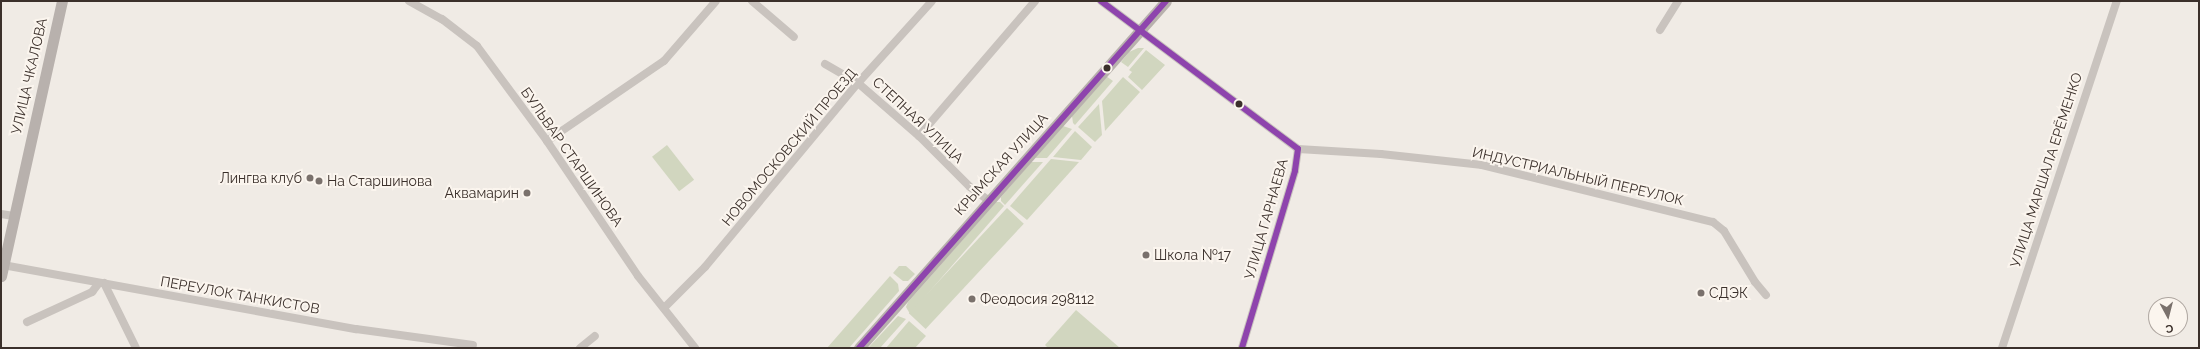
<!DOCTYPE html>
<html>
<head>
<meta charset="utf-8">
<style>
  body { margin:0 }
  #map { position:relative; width:2200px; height:349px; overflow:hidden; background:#f0ebe5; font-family:Raleway,sans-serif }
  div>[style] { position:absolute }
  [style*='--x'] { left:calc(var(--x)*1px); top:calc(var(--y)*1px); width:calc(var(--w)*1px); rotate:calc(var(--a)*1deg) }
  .green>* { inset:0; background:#d1d6bf; transform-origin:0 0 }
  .minor>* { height:8px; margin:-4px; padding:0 4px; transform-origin:4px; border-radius:4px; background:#c9c3be }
  .major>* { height:11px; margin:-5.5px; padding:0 5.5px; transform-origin:5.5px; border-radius:5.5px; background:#b8b1ad }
  .bus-1>* { height:6px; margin:-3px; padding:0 3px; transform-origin:3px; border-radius:3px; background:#8e44ad }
  .dots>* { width:11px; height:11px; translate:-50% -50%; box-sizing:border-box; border:2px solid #fbf5ee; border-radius:50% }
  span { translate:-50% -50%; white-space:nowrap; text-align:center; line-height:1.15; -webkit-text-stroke:4px #fbf5ee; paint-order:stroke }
  .street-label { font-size:14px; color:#3b302b }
  .poi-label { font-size:14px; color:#3b302b }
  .right { translate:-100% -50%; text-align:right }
  .left { translate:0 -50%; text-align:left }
  .frame { position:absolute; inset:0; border:2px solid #3b302b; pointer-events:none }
  .north { position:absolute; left:2148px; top:297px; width:40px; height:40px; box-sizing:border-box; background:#fbf5ee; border:1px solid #aea6a0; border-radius:50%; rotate:173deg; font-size:11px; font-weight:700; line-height:16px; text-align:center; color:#3b302b }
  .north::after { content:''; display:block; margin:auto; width:14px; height:18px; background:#7a716c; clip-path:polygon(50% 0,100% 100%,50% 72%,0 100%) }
</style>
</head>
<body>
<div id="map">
  <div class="green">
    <i style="clip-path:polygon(1138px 48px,1144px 48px,1128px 67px,1121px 62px,1129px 52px)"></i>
    <i style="clip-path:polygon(1146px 50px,1165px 65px,1142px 90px,1128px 77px,1132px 72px,1129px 70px)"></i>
    <i style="clip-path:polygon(1106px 76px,1113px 81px,1075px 125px,1073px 123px,1072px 116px)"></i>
    <i style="clip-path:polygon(1123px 77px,1140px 92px,1105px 131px,1102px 101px)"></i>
    <i style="clip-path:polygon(1099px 104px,1102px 135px,1095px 142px,1078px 127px)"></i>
    <i style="clip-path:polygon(1063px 126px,1072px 129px,1047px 158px,1035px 158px)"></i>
    <i style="clip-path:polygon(1075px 131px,1092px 147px,1081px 160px,1053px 157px)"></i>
    <i style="left:667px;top:145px;width:44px;height:19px;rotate:52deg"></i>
    <i style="clip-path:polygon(1051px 159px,1079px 162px,1027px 220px,1010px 206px)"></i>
    <i style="clip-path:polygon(1031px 162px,1043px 162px,1005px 205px,1001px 201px,1001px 197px)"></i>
    <i style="clip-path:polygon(996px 202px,1000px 202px,1004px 206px,910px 314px,906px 307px,908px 302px)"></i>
    <i style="left:1007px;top:208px;width:23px;height:144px;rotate:43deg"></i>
    <i style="clip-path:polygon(899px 266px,906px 266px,915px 274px,908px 281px,903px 281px,893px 273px)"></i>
    <i style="clip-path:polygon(890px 276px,898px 284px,899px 291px,849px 348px,827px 348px)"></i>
    <i style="clip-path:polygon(1076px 310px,1120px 348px,1048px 348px,1045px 345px)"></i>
    <i style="clip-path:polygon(898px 316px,906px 319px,880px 348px,868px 348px)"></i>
    <i style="clip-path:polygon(909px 321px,926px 336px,915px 348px,886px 348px)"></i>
  </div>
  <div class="minor">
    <i style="--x:409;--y:1;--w:38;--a:29"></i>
    <i style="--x:442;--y:19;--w:44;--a:37.6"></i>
    <i style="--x:477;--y:46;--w:118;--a:53.6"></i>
    <i style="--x:547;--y:141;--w:163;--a:56"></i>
    <i style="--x:638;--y:276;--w:92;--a:51.6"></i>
    <i style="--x:752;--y:1;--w:55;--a:40.6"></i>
    <i style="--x:1101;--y:1;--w:246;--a:36.9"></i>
    <i style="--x:1298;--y:149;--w:22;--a:98"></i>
    <i style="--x:1295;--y:171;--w:185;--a:106.7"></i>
    <i style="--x:1660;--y:30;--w:34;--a:-58"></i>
    <i style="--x:825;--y:64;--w:38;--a:30"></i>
    <i style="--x:858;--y:83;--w:81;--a:41"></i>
    <i style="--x:919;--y:136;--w:72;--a:45"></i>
    <i style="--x:970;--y:187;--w:24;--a:36"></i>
    <i style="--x:919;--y:136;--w:178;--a:-49.3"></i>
    <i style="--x:547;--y:141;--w:142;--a:-34.4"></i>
    <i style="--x:664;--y:61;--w:79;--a:-49.1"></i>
    <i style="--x:1298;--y:149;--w:83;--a:3.4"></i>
    <i style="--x:1381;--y:154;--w:102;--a:6.2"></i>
    <i style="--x:1482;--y:165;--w:238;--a:13.9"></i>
    <i style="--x:1713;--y:222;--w:14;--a:39"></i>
    <i style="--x:1724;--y:231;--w:60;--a:58.7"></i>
    <i style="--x:1755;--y:282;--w:17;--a:50"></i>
    <i style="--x:1;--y:214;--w:13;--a:9"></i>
    <i style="--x:3;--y:265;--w:359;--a:10.3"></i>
    <i style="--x:356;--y:329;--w:118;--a:7.8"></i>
    <i style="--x:104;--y:283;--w:72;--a:63.8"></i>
    <i style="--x:664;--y:308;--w:58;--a:-45"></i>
    <i style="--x:705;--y:267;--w:239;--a:-50.3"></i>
    <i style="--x:858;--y:83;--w:110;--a:-47.9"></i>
    <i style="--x:27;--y:322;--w:72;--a:-24.8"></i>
    <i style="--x:92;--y:292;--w:11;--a:-52"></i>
    <i style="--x:580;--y:348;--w:19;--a:-39"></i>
    <i style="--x:2002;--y:348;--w:366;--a:-71.7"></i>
  </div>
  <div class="major">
    <i style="--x:1;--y:276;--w:282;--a:-77.5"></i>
    <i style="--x:859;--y:348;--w:463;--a:-48.5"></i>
  </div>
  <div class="bus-1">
    <i style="--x:1101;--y:1;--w:246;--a:36.9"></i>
    <i style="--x:1298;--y:149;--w:22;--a:98"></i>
    <i style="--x:1295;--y:171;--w:185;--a:106.7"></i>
    <i style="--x:859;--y:348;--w:463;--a:-48.5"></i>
  </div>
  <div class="dots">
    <i style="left:1107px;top:68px;background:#3b302b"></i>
    <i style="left:1239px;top:104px;background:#3b302b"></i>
    <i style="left:310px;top:178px;background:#7a716c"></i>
    <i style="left:319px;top:181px;background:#7a716c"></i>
    <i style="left:527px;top:193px;background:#7a716c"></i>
    <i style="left:1146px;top:255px;background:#7a716c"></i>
    <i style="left:1701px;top:293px;background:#7a716c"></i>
    <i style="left:972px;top:299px;background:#7a716c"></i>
  </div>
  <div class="street-label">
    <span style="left:29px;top:76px;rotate:-77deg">УЛИЦА ЧКАЛОВА</span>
    <span style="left:918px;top:120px;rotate:43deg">СТЕПНАЯ УЛИЦА</span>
    <span style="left:789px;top:147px;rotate:-50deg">НОВОМОСКОВСКИЙ ПРОЕЗД</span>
    <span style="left:572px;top:157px;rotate:55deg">БУЛЬВАР СТАРШИНОВА</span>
    <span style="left:1001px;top:164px;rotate:-48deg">КРЫМСКАЯ УЛИЦА</span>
    <span style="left:2046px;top:170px;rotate:-72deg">УЛИЦА МАРШАЛА ЕРЁМЕНКО</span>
    <span style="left:1578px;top:176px;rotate:13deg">ИНДУСТРИАЛЬНЫЙ ПЕРЕУЛОК</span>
    <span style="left:1266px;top:219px;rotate:-74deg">УЛИЦА ГАРНАЕВА</span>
    <span style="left:240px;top:295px;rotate:10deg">ПЕРЕУЛОК ТАНКИСТОВ</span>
  </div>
  <div class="poi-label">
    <span class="right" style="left:302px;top:178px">Лингва клуб</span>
    <span class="left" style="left:327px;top:181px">На Старшинова</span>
    <span class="right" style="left:519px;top:193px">Аквамарин</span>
    <span class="left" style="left:1154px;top:255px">Школа №17</span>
    <span class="left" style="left:1709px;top:293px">СДЭК</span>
    <span class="left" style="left:980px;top:299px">Феодосия 298112</span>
  </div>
  <div class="frame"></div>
  <div class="north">С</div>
</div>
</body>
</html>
